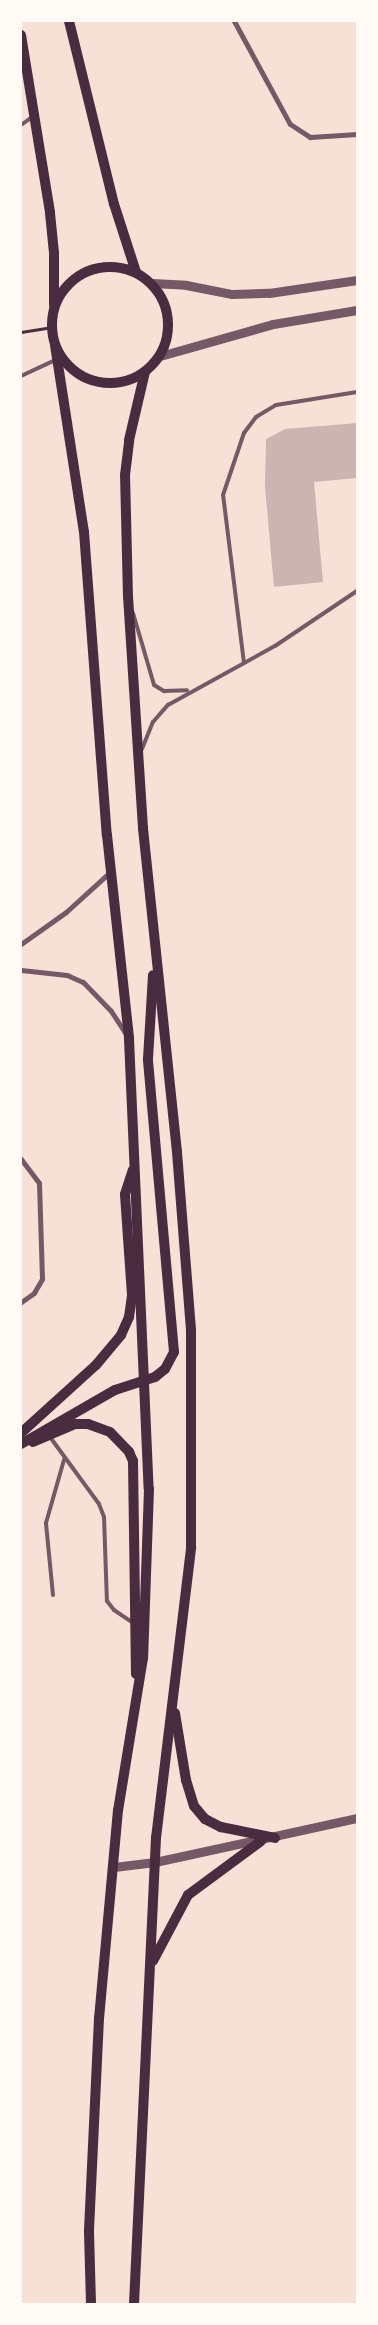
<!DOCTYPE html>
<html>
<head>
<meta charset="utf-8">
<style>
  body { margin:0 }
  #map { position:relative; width:378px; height:2325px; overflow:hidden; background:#f7e1d7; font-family:Roboto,sans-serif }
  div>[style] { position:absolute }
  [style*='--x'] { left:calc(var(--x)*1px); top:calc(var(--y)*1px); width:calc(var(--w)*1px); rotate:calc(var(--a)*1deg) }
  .building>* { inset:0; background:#ccb4b1 }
  .path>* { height:3px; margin:-1.5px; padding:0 1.5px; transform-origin:1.5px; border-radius:1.5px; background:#4a2c40 }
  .service>* { height:4px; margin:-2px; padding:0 2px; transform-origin:2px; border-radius:2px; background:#755966 }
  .minor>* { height:5px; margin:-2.5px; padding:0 2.5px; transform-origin:2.5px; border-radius:2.5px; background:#755966 }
  .tertiary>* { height:9px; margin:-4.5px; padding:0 4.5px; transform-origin:4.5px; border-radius:4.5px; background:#755966 }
  .secondary>* { height:10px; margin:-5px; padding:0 5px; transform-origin:5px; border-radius:5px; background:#4a2c40 }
  .secondary>.ring { margin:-5px; padding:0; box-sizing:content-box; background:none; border:10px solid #4a2c40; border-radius:50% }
  span { translate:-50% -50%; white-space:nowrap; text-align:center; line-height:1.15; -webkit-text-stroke:4.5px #fffaf5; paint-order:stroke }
  .frame { position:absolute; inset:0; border:22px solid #fffaf5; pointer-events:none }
</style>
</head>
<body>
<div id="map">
  <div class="building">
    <i style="clip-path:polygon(357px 423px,357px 478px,314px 482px,323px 582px,274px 587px,265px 487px,266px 439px,285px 429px)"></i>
  </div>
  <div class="path">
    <i style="--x:21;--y:332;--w:30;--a:-9"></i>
  </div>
  <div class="service">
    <i style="--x:21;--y:125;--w:14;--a:-36"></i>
    <i style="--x:21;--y:376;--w:40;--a:-25"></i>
    <i style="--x:133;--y:613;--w:75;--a:73.7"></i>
    <i style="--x:154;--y:685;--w:12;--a:31"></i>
    <i style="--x:164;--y:691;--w:23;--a:-2"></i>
    <i style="--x:244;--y:663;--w:169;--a:-97.1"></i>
    <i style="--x:223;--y:495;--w:65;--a:-71.3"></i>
    <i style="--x:244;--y:433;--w:20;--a:-53"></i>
    <i style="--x:256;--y:417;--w:23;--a:-31"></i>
    <i style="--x:276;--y:405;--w:82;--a:-9.1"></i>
    <i style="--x:142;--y:749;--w:29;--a:-68"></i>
    <i style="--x:153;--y:722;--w:23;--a:-49"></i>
    <i style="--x:168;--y:705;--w:122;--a:-28.9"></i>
    <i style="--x:275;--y:646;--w:99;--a:-33.9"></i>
    <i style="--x:50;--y:1437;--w:83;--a:53.8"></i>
    <i style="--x:99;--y:1504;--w:14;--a:69"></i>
    <i style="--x:104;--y:1517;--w:84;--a:88"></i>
    <i style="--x:107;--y:1601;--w:11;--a:52"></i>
    <i style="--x:114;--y:1610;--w:23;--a:34"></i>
    <i style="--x:53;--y:1595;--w:72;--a:-95.6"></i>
    <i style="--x:46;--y:1523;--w:66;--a:-74.1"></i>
  </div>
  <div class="minor">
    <i style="--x:234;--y:21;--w:117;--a:61.5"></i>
    <i style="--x:290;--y:124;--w:24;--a:33"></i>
    <i style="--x:310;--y:137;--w:47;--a:-3.7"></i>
    <i style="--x:21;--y:944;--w:55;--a:-35.4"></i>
    <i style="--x:66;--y:912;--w:59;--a:-42.3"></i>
    <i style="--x:21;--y:970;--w:46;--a:6.2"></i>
    <i style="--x:67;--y:975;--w:17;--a:24"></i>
    <i style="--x:83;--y:982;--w:40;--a:46"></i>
    <i style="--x:111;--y:1011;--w:27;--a:57"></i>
    <i style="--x:21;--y:1159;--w:30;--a:53"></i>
    <i style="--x:39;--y:1183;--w:96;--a:88.2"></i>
    <i style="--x:42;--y:1279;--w:16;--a:120"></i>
    <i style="--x:34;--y:1293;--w:16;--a:145"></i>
  </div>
  <div class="tertiary">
    <i style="--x:152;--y:283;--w:34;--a:3"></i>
    <i style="--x:186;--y:285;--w:47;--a:11.1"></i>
    <i style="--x:232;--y:294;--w:37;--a:-2"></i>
    <i style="--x:269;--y:293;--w:89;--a:-8.4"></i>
    <i style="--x:160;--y:356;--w:117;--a:-15.8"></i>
    <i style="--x:273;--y:324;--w:85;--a:-9.5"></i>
    <i style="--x:114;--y:1867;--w:41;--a:-7"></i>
    <i style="--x:155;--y:1862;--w:207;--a:-12.3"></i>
  </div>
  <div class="secondary">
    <i style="--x:69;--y:21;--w:188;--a:76.2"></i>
    <i style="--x:114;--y:204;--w:71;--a:72.1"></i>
    <i style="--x:21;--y:35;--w:180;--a:80.7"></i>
    <i style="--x:50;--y:213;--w:40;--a:84.3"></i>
    <i style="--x:54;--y:253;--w:52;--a:90"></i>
    <i class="ring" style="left:52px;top:267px;width:106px;height:106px"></i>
    <i style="--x:55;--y:345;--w:189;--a:81.2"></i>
    <i style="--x:84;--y:532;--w:304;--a:85.7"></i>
    <i style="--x:107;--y:835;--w:205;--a:83.8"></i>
    <i style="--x:129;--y:1039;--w:450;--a:87.5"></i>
    <i style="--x:149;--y:1489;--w:169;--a:92"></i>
    <i style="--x:143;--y:1658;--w:154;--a:99.3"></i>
    <i style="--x:118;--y:1810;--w:209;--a:95.2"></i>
    <i style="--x:99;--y:2018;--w:214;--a:92.7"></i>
    <i style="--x:89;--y:2232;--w:72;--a:88.4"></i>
    <i style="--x:21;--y:1433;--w:101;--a:-42.2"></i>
    <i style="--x:96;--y:1365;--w:39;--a:-50"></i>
    <i style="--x:121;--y:1335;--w:20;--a:-66"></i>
    <i style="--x:129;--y:1317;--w:22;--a:-82"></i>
    <i style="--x:132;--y:1295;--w:101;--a:-94"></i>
    <i style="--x:125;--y:1194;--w:25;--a:-72"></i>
    <i style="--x:33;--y:1442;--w:46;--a:-23.2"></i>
    <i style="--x:75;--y:1424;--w:13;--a:0"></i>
    <i style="--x:88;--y:1424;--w:23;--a:20"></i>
    <i style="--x:110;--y:1432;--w:28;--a:46"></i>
    <i style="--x:129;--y:1452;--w:10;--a:66"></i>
    <i style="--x:133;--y:1461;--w:213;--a:89.2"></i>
    <i style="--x:21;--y:1444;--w:108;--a:-29.9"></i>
    <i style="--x:115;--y:1390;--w:42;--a:-18"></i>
    <i style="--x:155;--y:1377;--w:13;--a:-39"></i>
    <i style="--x:165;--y:1369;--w:19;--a:-62"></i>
    <i style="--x:174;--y:1352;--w:294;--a:-95.1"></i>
    <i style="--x:148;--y:1059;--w:84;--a:-86.6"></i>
    <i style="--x:175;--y:1713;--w:68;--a:80.7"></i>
    <i style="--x:186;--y:1780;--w:27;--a:73"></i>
    <i style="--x:194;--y:1806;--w:17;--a:50"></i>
    <i style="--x:205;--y:1819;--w:18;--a:27"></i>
    <i style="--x:221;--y:1827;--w:55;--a:11.5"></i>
    <i style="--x:153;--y:1961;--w:75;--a:-62.1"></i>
    <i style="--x:188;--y:1895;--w:91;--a:-36.5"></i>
    <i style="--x:134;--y:2304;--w:467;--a:-87.3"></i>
    <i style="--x:156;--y:1838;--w:293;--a:-83.1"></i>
    <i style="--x:191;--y:1547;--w:217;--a:-90"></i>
    <i style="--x:191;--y:1330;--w:179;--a:-94.5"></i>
    <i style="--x:177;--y:1152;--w:326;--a:-96"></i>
    <i style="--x:143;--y:828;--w:231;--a:-93.7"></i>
    <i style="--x:128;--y:597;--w:122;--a:-91.4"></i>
    <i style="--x:125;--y:475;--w:35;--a:-83"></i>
    <i style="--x:129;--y:440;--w:70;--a:-76.8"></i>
  </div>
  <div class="frame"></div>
</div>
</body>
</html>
